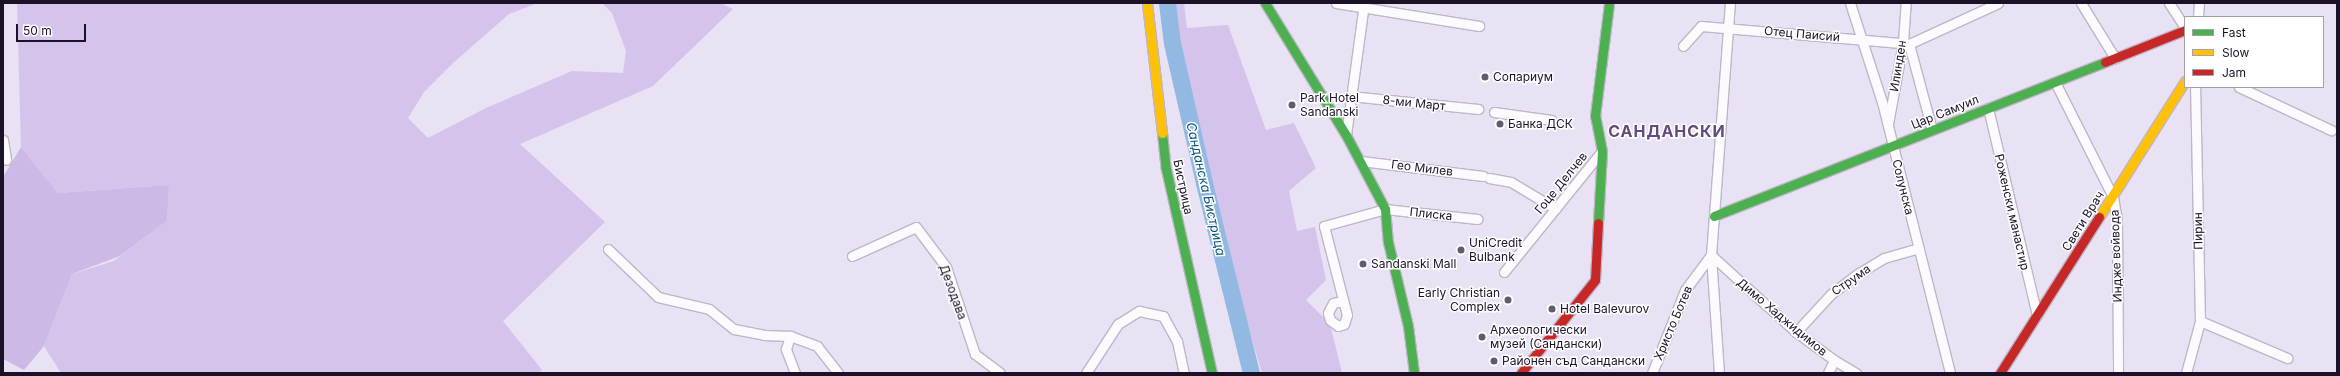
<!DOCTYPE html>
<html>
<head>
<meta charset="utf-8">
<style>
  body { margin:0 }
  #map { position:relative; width:2340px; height:376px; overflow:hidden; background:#e9e1f4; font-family:Inter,sans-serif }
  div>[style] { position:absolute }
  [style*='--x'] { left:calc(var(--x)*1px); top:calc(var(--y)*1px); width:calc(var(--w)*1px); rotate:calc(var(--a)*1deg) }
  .green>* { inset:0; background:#d4c3eb }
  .forest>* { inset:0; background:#ccb9e5 }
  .river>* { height:17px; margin:-8.5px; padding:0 8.5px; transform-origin:8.5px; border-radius:8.5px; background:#92b9e1 }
  .roads { filter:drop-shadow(1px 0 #beb6c8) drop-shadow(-1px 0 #beb6c8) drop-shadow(0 1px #beb6c8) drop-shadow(0 -1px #beb6c8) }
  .street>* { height:9px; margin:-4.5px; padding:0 4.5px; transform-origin:4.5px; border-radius:4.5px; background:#fcfafd }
  .fast>* { height:9px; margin:-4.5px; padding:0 4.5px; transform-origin:4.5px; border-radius:4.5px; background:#4caf50 }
  .slow>* { height:9px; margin:-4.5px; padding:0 4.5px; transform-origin:4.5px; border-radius:4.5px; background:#ffc107 }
  .jam>* { height:9px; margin:-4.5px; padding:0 4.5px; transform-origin:4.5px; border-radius:4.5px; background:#c62828 }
  .dots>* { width:11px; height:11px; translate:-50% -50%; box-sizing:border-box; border:2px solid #fff; border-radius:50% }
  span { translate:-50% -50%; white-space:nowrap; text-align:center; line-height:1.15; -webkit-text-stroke:3px #fff; paint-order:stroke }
  .street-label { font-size:12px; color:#1b1227 }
  .poi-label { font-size:12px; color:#1b1227 }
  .left { translate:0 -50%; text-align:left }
  .right { translate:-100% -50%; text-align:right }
  .water-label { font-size:13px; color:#0a5281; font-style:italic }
  .district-label { font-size:16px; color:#624b7d; font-weight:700; letter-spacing:1px }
  .frame { position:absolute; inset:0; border:4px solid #1b1227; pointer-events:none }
  .legend { position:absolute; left:2184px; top:16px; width:140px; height:72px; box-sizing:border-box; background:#fff; border:1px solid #a4a0a9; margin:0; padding:5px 7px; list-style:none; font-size:12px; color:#1b1227 }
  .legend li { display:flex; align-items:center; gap:8px; height:20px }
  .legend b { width:20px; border:1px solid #a4a0a9 }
  .scale { position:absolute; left:16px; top:24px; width:70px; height:18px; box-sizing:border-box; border:2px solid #1b1227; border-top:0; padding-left:5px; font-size:12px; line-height:14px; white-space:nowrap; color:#1b1227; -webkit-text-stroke:3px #fff; paint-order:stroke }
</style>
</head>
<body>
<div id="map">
  <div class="green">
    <i style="clip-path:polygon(17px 3px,538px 3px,509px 14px,453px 63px,424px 92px,408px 118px,428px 138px,486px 108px,572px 71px,623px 73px,626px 51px,612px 13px,602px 3px,720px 3px,733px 9px,653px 86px,520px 144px,605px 222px,503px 321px,542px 370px,538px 373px,61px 373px,44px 346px,72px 274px,114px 261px,167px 221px,169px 185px,58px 193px,21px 147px)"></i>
    <i style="clip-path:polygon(1171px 3px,1184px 3px,1187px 28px,1228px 25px,1266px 130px,1294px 123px,1316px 168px,1289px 191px,1297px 231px,1315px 227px,1326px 280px,1306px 300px,1330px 324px,1342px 373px,1262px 373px,1218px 223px,1175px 30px)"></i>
  </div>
  <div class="forest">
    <i style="clip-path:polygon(21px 147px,58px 193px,169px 185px,167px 221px,120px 256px,72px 274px,44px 346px,24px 370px,3px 359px,3px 177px)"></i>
  </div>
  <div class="river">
    <i style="--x:1167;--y:3;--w:40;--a:82.9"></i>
    <i style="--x:1172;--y:43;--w:144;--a:77.1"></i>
    <i style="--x:1204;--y:183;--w:196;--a:76.1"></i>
  </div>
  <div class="roads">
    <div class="street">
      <i style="--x:1336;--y:3;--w:145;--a:9.1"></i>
      <i style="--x:1850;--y:3;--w:104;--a:72.1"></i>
      <i style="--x:1882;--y:102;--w:279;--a:75.9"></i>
      <i style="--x:2081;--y:3;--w:65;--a:58.3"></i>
      <i style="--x:2169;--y:3;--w:30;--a:57"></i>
      <i style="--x:2198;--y:17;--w:14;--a:-86"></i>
      <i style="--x:1909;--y:44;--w:89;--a:75"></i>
      <i style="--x:1683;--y:46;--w:27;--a:-48"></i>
      <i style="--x:1701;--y:26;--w:209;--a:4.9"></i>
      <i style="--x:1909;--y:44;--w:98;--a:-24.7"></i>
      <i style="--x:2055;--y:82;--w:129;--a:63.2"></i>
      <i style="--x:2113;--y:197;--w:23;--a:80"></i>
      <i style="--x:2117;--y:220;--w:153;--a:89.6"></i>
      <i style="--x:2239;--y:87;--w:102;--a:25.1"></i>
      <i style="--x:1350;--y:96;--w:129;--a:5.8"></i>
      <i style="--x:1988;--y:108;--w:213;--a:76.7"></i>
      <i style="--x:1494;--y:112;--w:58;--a:8"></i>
      <i style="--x:1888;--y:124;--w:83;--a:-79.6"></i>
      <i style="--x:1903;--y:42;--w:39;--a:-86"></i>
      <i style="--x:1346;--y:135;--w:133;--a:-82.2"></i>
      <i style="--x:3;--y:140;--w:20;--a:81"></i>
      <i style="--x:1361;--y:161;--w:123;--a:7"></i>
      <i style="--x:1489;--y:178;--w:22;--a:10"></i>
      <i style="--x:1511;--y:182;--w:52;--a:31"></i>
      <i style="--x:608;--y:249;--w:69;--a:43.8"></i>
      <i style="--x:658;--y:297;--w:52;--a:13.2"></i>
      <i style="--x:709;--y:309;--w:32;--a:39"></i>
      <i style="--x:734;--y:329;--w:31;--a:11"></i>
      <i style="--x:764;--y:335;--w:26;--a:2"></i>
      <i style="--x:852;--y:256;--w:70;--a:-24.4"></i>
      <i style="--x:916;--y:227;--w:50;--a:53.1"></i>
      <i style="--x:946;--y:267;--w:92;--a:71.6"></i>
      <i style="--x:975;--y:354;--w:31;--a:37"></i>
      <i style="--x:1504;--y:272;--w:156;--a:-51"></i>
      <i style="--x:1343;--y:301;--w:10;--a:169"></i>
      <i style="--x:1333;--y:303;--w:11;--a:117"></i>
      <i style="--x:1328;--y:313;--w:7;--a:74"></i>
      <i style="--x:1330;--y:320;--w:10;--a:37"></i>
      <i style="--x:1338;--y:326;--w:6;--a:-18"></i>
      <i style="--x:1344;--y:324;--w:9;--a:-72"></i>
      <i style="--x:1347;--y:315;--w:92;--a:-104.5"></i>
      <i style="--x:1324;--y:226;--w:63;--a:-15.6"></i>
      <i style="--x:1385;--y:209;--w:93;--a:6.2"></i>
      <i style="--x:2200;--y:321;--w:95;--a:23"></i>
      <i style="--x:1796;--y:332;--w:52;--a:-47.4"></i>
      <i style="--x:1831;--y:294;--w:35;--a:-37"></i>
      <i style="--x:1859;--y:273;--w:29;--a:-31"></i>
      <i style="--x:1884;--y:258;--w:36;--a:-16"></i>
      <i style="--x:795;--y:373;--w:26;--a:-111"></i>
      <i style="--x:786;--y:349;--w:14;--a:-73"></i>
      <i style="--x:790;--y:336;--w:29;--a:20"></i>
      <i style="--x:817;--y:346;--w:34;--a:52"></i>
      <i style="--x:1086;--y:373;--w:59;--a:-56.9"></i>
      <i style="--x:1118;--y:324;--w:25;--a:-32"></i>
      <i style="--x:1139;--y:311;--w:25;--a:12"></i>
      <i style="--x:1163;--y:316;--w:29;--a:61"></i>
      <i style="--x:1177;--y:341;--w:33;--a:78"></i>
      <i style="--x:1652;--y:373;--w:89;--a:-68.3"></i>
      <i style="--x:1685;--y:290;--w:44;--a:-53.4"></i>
      <i style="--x:1711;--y:255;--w:115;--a:42.2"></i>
      <i style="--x:1796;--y:332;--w:47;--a:36.4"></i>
      <i style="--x:1834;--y:360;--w:26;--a:31"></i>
      <i style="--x:1719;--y:373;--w:118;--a:-93.9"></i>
      <i style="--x:1711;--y:255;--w:253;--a:-85.7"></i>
      <i style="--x:1828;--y:373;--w:14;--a:-65"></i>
      <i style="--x:2186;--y:373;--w:54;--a:-74.9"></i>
      <i style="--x:2200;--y:321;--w:234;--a:-91.2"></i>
    </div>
    <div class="fast">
      <i style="--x:1265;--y:3;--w:155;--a:58.5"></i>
      <i style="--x:1346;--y:135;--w:84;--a:62.2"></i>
      <i style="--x:1385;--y:209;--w:33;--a:85"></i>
      <i style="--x:1388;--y:242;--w:86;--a:76.6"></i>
      <i style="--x:1408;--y:326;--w:47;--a:82.7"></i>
      <i style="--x:1162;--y:133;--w:36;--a:84"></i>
      <i style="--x:1166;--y:169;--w:209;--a:77.3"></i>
      <i style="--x:1714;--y:216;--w:420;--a:-21.5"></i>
      <i style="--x:1598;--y:223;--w:72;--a:-86.8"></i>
      <i style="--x:1602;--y:151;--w:36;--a:-101"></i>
      <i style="--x:1595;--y:116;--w:114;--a:-82.9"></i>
    </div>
    <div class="slow">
      <i style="--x:1147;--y:3;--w:131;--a:83.4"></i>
      <i style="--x:2099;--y:217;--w:161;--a:-57.7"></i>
    </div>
    <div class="jam">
      <i style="--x:2105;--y:62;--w:86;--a:-21.8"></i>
      <i style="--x:1521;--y:373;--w:119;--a:-51.5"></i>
      <i style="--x:1595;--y:280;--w:57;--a:-87"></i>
      <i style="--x:2000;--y:373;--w:185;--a:-57.6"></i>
    </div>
  </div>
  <div class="dots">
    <i style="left:1485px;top:77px;background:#635a6f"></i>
    <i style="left:1292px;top:105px;background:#635a6f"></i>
    <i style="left:1500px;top:124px;background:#635a6f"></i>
    <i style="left:1461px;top:250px;background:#635a6f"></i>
    <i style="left:1363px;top:264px;background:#635a6f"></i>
    <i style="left:1508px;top:300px;background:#635a6f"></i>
    <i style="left:1552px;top:309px;background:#635a6f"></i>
    <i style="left:1482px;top:337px;background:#635a6f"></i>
    <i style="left:1494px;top:361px;background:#635a6f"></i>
  </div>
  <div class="street-label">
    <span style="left:1802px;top:34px;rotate:5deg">Отец Паисий</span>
    <span style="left:1898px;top:66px;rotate:-81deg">Илинден</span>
    <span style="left:1414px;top:103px;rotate:6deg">8-ми Март</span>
    <span style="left:1945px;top:112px;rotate:-22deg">Цар Самуил</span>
    <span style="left:1422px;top:168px;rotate:7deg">Гео Милев</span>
    <span style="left:1561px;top:183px;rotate:-51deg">Гоце Делчев</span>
    <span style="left:1183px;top:187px;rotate:78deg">Бистрица</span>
    <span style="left:1903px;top:187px;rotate:76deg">Солунска</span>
    <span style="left:2012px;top:212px;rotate:77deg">Роженски манастир</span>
    <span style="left:1431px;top:214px;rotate:6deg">Плиска</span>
    <span style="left:2083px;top:221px;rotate:-58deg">Свети Врач</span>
    <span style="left:2198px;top:231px;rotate:-91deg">Пирин</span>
    <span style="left:2116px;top:256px;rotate:-92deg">Индже войвода</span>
    <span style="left:1851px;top:280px;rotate:-35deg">Струма</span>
    <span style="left:953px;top:292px;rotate:70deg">Дезодава</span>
    <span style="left:1782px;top:317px;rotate:40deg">Димо Хаджидимов</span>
    <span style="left:1673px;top:323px;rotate:-67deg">Христо Ботев</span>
  </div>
  <div class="poi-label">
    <span class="left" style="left:1493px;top:77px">Сопариум</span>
    <span class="left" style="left:1300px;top:105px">Park Hotel<br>Sandanski</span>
    <span class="left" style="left:1508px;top:124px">Банка ДСК</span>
    <span class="left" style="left:1469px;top:250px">UniCredit<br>Bulbank</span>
    <span class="left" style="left:1371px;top:264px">Sandanski Mall</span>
    <span class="right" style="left:1500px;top:300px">Early Christian<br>Complex</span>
    <span class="left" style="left:1560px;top:309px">Hotel Balevurov</span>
    <span class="left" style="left:1490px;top:337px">Археологически<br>музей (Сандански)</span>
    <span class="left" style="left:1502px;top:361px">Районен съд Сандански</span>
  </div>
  <div class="water-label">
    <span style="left:1206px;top:189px;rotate:77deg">Санданска Бистрица</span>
  </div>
  <div class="district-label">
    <span style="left:1667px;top:131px">САНДАНСКИ</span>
  </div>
  <div class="frame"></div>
  <ul class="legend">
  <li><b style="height:5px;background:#4caf50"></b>Fast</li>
  <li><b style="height:5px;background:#ffc107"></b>Slow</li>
  <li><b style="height:5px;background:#c62828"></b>Jam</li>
  </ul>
  <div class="scale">50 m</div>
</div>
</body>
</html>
